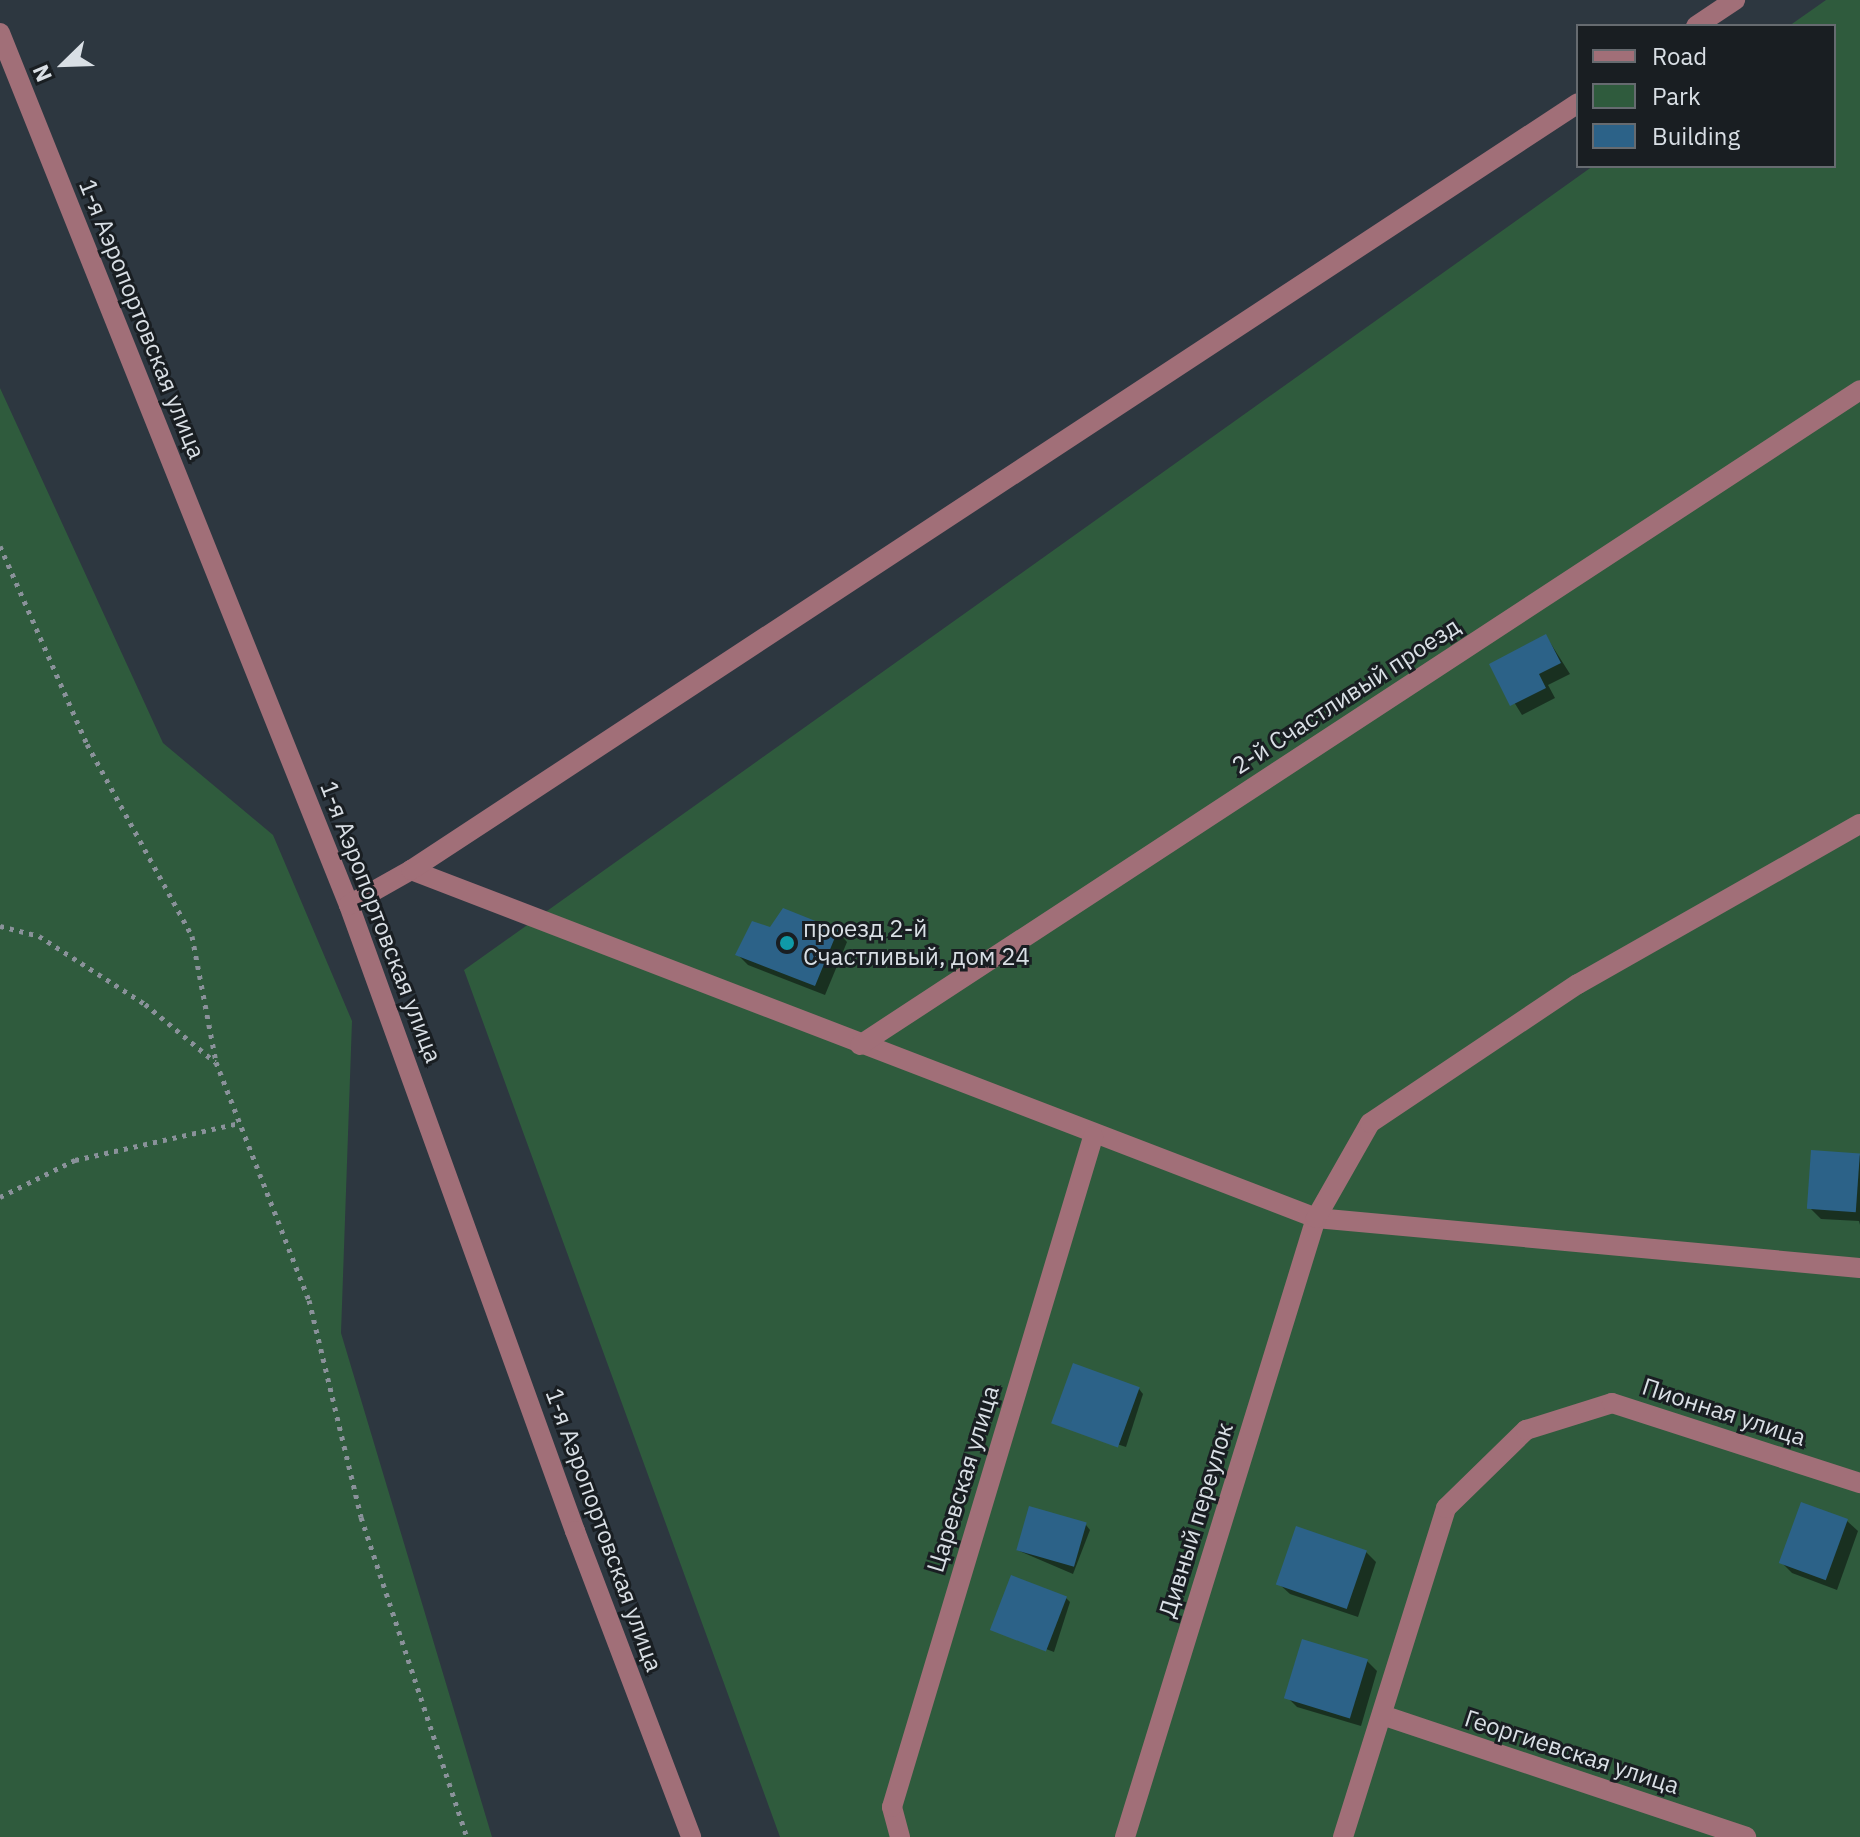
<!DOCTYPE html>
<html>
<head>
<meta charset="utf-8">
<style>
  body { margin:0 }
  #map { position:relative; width:1860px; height:1837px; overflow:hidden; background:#2d3740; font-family:"IBM Plex Sans",sans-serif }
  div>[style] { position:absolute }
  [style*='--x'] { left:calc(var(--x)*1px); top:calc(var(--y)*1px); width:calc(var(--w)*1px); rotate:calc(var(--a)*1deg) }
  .green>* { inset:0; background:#2f5b3d }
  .shadow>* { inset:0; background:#0007 }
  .building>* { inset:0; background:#2c6288; transform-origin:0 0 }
  .path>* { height:5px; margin-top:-2.5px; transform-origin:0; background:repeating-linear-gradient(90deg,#8a929a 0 4px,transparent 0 10px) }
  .minor>* { height:20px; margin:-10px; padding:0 10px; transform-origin:10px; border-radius:10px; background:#a16f78 }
  .dots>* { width:22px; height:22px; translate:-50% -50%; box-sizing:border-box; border:4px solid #191e22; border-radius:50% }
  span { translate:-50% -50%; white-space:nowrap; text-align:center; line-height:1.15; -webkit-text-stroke:6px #191e22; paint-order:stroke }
  .street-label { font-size:24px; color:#d9dfe5 }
  .poi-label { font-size:24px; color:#d9dfe5 }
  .left { translate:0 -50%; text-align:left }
  .legend { position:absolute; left:1576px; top:24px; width:260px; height:144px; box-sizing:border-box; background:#191e22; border:2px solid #666b70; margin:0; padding:10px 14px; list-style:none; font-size:24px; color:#d9dfe5 }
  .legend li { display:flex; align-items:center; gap:16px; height:40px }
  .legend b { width:40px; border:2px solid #666b70 }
  .north { position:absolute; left:24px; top:24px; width:80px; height:80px; -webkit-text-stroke:6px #191e22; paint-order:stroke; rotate:247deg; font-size:22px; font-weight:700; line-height:32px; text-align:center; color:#d9dfe5 }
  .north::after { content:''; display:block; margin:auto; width:28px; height:36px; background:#d9dfe5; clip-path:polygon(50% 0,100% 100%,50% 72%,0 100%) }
</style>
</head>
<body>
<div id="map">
  <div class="green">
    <i style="clip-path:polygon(1826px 0,1860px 0,1860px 1837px,780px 1837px,464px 970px,1593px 166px,1834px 166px,1834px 26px,1789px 26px)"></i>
    <i style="clip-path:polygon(0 388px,163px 743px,273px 835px,352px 1021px,341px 1333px,492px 1837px,0 1837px)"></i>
  </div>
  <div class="shadow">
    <i style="clip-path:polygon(1546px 636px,1570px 674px,1548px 685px,1555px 698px,1522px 715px,1491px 665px)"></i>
    <i style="clip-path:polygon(770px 929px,837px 931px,847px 942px,825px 995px,748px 965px,738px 955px)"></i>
    <i style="clip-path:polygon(1860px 1155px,1860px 1225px,1859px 1221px,1821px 1219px,1810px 1208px)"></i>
    <i style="clip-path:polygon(1139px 1389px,1143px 1394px,1126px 1447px,1053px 1423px)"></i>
    <i style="clip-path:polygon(1847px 1521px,1858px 1531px,1837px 1590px,1792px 1573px,1782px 1563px)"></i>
    <i style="clip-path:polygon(1086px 1525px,1090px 1530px,1073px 1574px,1017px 1550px)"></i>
    <i style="clip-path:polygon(1366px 1552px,1376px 1562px,1358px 1617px,1290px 1594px,1279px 1584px)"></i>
    <i style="clip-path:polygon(1066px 1598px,1070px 1602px,1054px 1652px,995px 1630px)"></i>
    <i style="clip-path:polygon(1367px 1661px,1377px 1671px,1361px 1726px,1297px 1707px,1287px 1697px)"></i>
  </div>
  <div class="building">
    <i style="clip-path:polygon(1546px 634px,1561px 663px,1539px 674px,1546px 688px,1510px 706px,1489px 664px)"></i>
    <i style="clip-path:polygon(783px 908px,838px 930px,815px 986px,735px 955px,752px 921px,770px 927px)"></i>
    <i style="left:1811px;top:1150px;width:49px;height:59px;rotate:4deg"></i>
    <i style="left:1073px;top:1363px;width:71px;height:64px;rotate:20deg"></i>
    <i style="left:1801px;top:1502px;width:50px;height:65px;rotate:20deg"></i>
    <i style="left:1029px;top:1506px;width:60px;height:46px;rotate:16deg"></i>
    <i style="left:1296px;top:1526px;width:75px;height:62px;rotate:19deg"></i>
    <i style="left:1011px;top:1575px;width:60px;height:59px;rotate:21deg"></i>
    <i style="left:1302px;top:1639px;width:69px;height:62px;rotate:17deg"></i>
  </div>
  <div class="path">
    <i style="--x:0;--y:546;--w:216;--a:66.3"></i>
    <i style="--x:87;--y:744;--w:219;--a:61.3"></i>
    <i style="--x:192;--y:936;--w:128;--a:79.2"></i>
    <i style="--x:216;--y:1062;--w:256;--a:68.7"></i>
    <i style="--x:309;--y:1300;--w:223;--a:76.5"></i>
    <i style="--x:361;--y:1517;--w:337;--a:71.7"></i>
    <i style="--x:0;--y:926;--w:40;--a:14.4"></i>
    <i style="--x:39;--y:936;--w:126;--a:32.7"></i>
    <i style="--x:145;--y:1004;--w:91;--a:39.6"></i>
    <i style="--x:0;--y:1197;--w:84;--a:-26.3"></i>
    <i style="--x:75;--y:1160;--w:168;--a:-12.7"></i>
  </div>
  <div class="minor">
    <i style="--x:1696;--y:26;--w:47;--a:-33.7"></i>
    <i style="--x:0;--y:33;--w:939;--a:68.19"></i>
    <i style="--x:349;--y:905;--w:666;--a:70.15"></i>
    <i style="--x:575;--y:1531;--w:327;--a:69.2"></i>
    <i style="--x:411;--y:870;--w:970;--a:21.03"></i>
    <i style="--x:1316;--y:1218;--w:546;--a:5.25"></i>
    <i style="--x:349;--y:905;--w:71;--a:-29.4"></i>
    <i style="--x:411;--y:870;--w:1396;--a:-33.31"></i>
    <i style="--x:860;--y:1045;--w:1195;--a:-33.22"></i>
    <i style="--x:1382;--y:1715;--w:384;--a:18.5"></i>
    <i style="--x:900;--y:1837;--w:31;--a:-105"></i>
    <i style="--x:892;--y:1807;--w:700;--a:-73.3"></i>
    <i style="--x:1125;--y:1837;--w:648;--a:-72.85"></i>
    <i style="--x:1316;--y:1218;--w:109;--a:-60.4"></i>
    <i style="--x:1370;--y:1123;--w:250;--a:-33.8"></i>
    <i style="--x:1578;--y:984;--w:324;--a:-29.6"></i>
    <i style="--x:1343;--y:1837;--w:345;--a:-72.6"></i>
    <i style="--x:1446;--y:1508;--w:112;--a:-44.3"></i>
    <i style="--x:1526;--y:1430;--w:90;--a:-17.4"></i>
    <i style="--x:1612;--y:1403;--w:261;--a:17.9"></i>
  </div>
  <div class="dots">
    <i style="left:787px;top:943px;background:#0f9aa8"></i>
  </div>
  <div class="street-label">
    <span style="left:142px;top:319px;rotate:68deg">1-я Аэропортовская улица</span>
    <span style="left:1346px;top:696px;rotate:-33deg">2-й Счастливый проезд</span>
    <span style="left:381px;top:922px;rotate:69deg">1-я Аэропортовская улица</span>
    <span style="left:1724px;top:1412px;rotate:18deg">Пионная улица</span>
    <span style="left:963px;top:1479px;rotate:-73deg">Царевская улица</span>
    <span style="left:1196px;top:1520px;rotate:-73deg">Дивный переулок</span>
    <span style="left:604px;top:1530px;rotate:70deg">1-я Аэропортовская улица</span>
    <span style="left:1572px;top:1752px;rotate:18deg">Георгиевская улица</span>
  </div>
  <div class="poi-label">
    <span class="left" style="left:803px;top:943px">проезд 2-й<br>Счастливый, дом 24</span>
  </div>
  <ul class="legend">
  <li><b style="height:10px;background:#a16f78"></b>Road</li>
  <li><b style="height:22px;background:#2f5b3d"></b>Park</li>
  <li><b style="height:22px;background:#2c6288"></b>Building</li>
  </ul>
  <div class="north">N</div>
</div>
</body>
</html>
